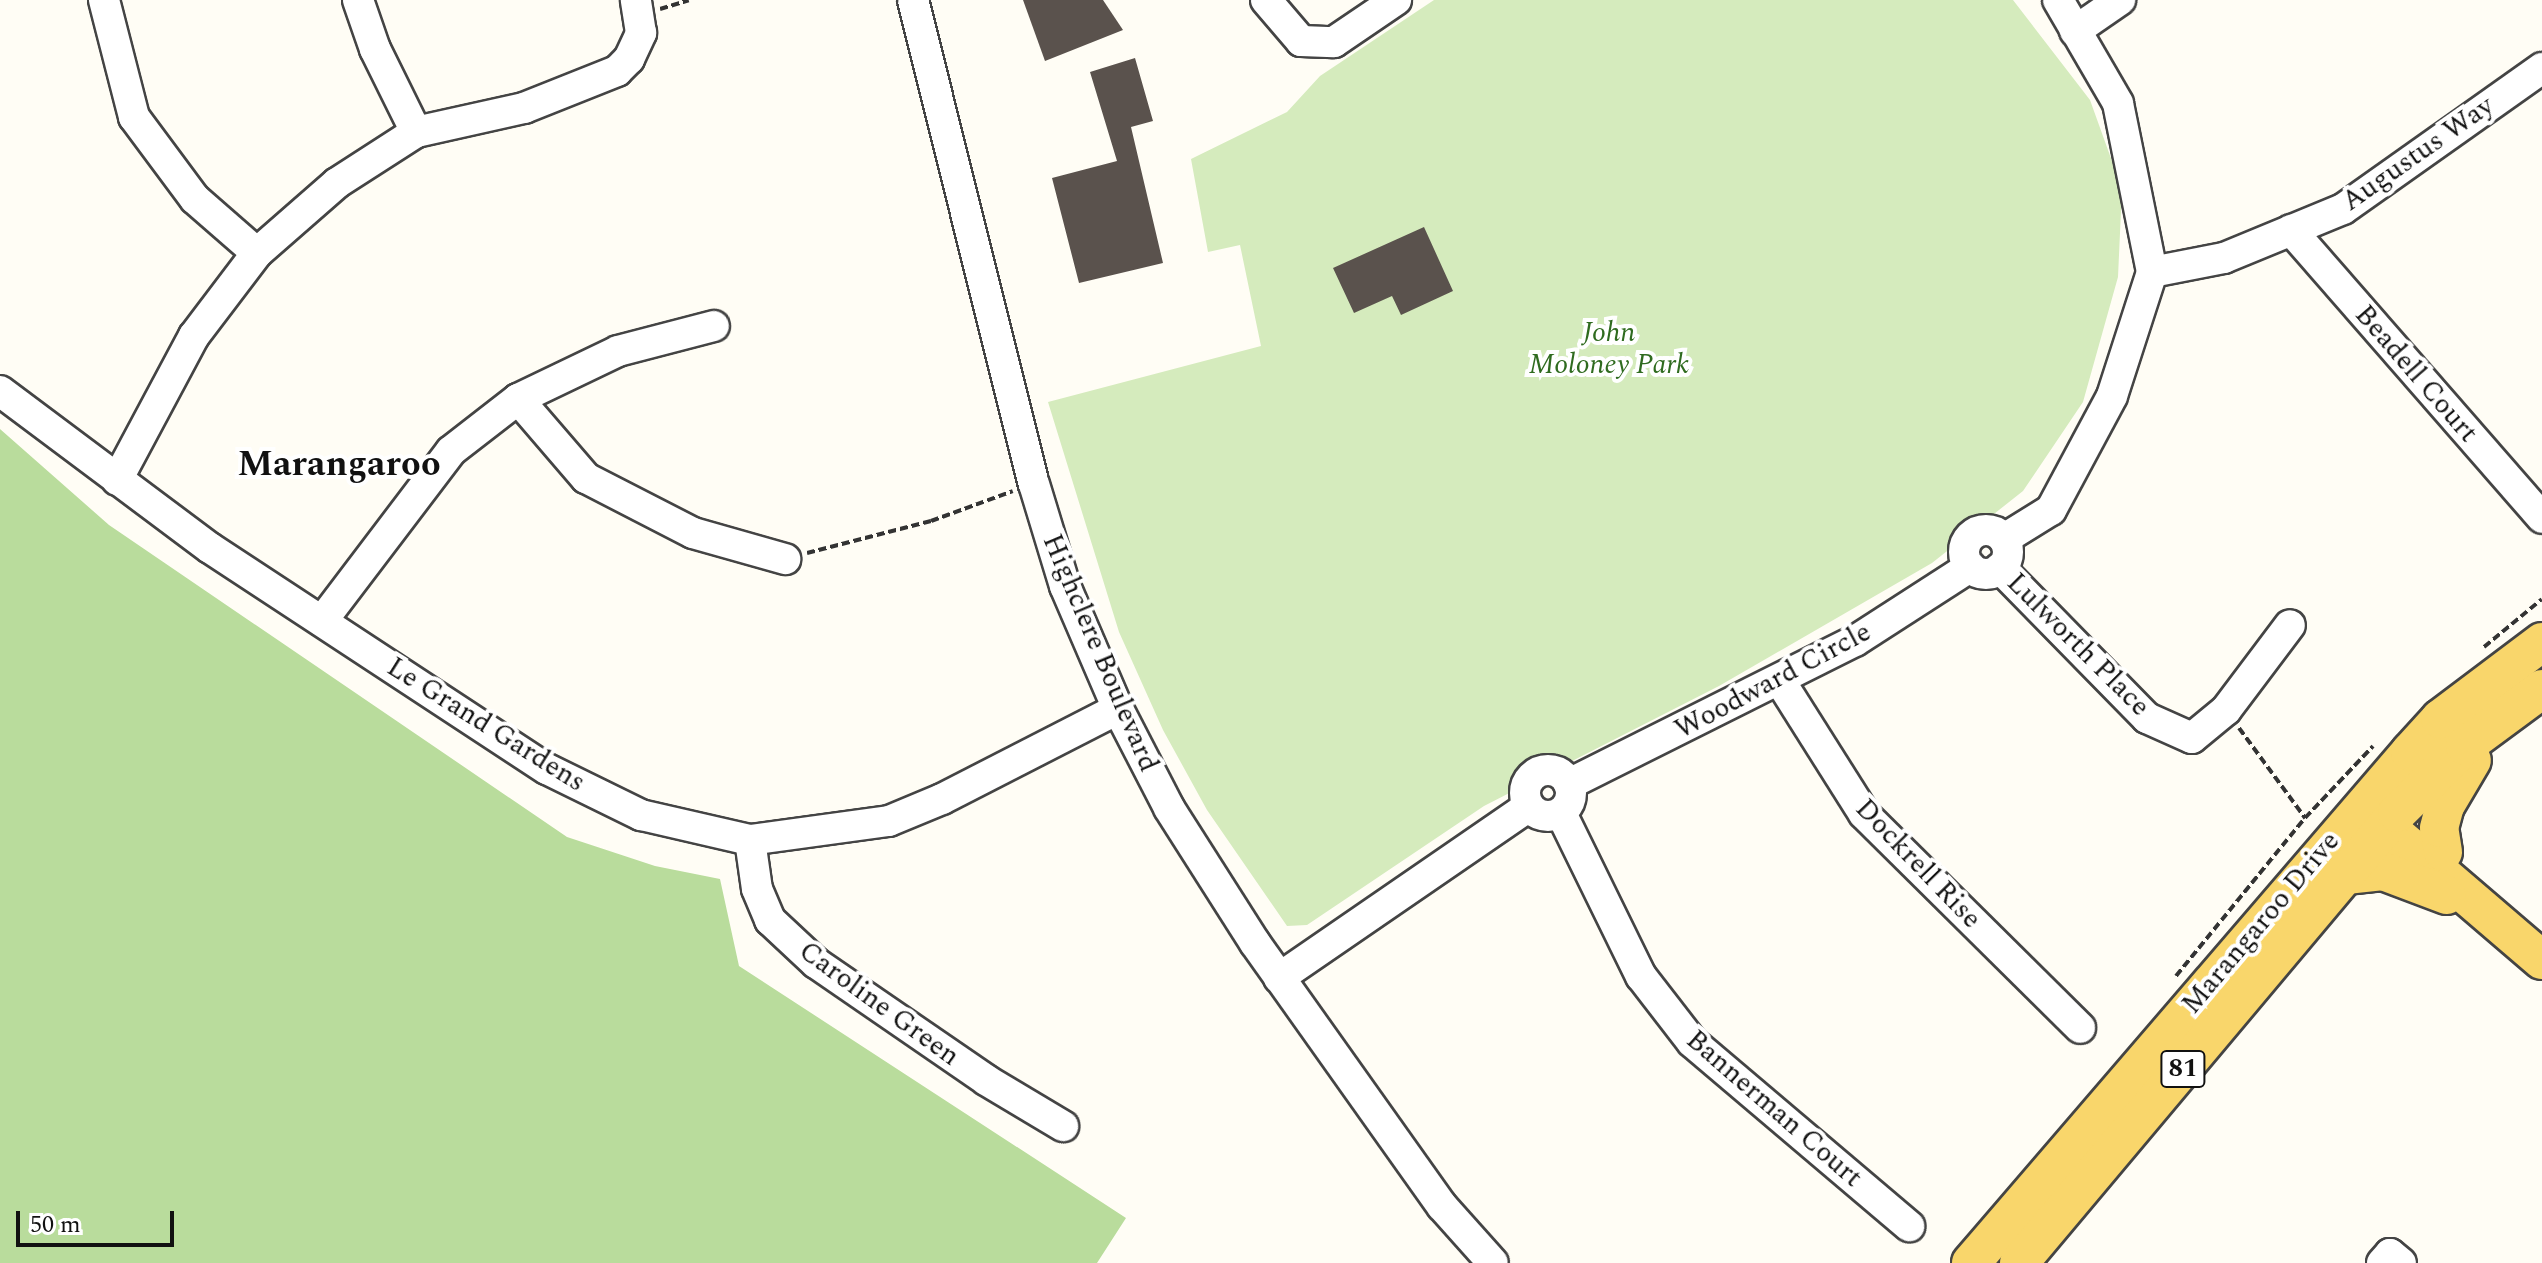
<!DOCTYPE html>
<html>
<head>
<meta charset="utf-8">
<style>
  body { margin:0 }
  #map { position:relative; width:2542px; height:1263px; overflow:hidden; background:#fffdf5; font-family:Spectral,serif }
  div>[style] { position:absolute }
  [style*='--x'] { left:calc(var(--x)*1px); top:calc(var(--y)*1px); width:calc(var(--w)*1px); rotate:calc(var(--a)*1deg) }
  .green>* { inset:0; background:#d5ebbd }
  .forest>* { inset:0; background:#b9dc9c }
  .building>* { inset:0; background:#5a524d }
  .path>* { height:4px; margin-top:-2px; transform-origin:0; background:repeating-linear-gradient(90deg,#333 0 8px,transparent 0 12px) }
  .roads { filter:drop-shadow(2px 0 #444) drop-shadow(-2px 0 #444) drop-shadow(0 2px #444) drop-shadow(0 -2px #444) }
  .minor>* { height:30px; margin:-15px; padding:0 15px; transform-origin:15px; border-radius:15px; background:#fff }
  .minor>.ring { margin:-15px; padding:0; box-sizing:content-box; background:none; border:30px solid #fff; border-radius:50% }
  .major>* { height:38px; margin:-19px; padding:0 19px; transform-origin:19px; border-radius:19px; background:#f9d66b }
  span { translate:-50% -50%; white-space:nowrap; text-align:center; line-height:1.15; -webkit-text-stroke:8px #fff; paint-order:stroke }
  .shield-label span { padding:2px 6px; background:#fff; border:2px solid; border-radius:6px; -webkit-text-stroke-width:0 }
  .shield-label { font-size:26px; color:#111; font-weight:700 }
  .street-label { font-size:28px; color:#111 }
  .park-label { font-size:28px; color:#2f6b1f; font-style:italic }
  .district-label { font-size:36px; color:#111; font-weight:700 }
  .scale { position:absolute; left:16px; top:1211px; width:158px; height:36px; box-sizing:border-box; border:4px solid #111; border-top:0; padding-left:10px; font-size:24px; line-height:28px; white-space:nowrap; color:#111; -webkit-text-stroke:6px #fff; paint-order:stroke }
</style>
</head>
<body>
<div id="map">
  <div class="green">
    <i style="clip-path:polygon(1434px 0,2013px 0,2090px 100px,2122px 189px,2118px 277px,2083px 402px,2023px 491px,1932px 563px,1719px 686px,1484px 806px,1307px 925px,1287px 926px,1207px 810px,1163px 730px,1119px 632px,1048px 402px,1261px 346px,1240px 245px,1208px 252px,1191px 159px,1287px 112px,1320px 76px)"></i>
  </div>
  <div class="forest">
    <i style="clip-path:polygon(0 429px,109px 525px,567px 837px,655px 866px,720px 879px,739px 966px,1126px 1218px,1097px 1263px,0 1263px)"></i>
  </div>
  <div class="building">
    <i style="clip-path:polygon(1023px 0,1103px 0,1123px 30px,1045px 61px)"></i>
    <i style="clip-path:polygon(1135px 58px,1153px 121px,1131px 127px,1163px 263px,1079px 283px,1052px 178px,1117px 161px,1090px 72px)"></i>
    <i style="clip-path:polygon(1424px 227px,1453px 291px,1401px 315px,1392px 296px,1354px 313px,1333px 268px)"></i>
  </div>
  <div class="path">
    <i style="--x:660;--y:9;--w:30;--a:-17"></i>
    <i style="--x:807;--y:553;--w:128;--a:-14.5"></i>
    <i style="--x:931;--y:521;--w:87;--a:-20.1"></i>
    <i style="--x:2484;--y:647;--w:75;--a:-39.6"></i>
    <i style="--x:2239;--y:728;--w:112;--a:53.7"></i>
    <i style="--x:2176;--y:976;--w:204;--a:-50.8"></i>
    <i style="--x:2305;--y:818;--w:99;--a:-46.6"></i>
  </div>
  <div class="roads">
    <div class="minor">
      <i style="--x:104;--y:0;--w:121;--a:75.6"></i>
      <i style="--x:134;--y:117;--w:102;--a:53.4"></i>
      <i style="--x:195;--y:199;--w:82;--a:41.1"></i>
      <i style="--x:358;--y:0;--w:52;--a:70.9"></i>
      <i style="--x:375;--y:49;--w:93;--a:63.7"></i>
      <i style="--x:913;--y:0;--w:499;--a:76"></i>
      <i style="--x:1034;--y:484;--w:107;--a:73.1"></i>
      <i style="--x:1065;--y:586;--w:134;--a:66.7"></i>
      <i style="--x:1118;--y:709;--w:111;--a:62.7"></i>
      <i style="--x:1169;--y:808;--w:160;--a:57.5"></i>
      <i style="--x:1255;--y:943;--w:323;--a:54.6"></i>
      <i style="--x:1442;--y:1206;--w:76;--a:48.2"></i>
      <i style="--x:1266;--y:0;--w:54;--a:49.5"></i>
      <i style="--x:1301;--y:41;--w:33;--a:2"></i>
      <i style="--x:1334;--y:42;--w:75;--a:-34.1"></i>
      <i style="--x:2075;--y:31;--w:55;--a:-34.6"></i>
      <i style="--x:2291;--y:230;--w:382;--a:48.9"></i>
      <i style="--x:2152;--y:272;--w:73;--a:-11"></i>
      <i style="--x:2224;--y:258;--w:129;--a:-22.4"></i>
      <i style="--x:2343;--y:209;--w:244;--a:-35.3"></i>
      <i style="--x:0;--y:391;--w:262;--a:36.8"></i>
      <i style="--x:210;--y:548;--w:403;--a:33.3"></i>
      <i style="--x:547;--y:769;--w:105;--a:26.1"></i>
      <i style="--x:641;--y:815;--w:112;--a:12.9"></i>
      <i style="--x:750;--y:840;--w:140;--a:-7.8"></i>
      <i style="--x:889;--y:821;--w:57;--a:-22.5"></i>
      <i style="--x:942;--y:799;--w:198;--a:-27.1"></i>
      <i style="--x:518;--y:399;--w:104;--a:49.3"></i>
      <i style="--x:586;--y:478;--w:120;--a:27.2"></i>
      <i style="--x:693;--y:533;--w:96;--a:15.8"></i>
      <i style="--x:117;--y:480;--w:163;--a:-61.9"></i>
      <i style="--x:194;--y:336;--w:104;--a:-52.8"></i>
      <i style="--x:257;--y:253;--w:106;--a:-41.2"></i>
      <i style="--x:337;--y:183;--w:94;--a:-32.8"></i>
      <i style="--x:416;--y:132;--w:111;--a:-12.5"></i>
      <i style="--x:524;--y:108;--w:100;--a:-21.7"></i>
      <i style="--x:617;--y:71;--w:17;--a:-45"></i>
      <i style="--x:629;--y:59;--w:29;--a:-65"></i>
      <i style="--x:641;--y:33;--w:33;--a:-99"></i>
      <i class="ring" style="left:1964px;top:530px;width:14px;height:14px"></i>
      <i style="--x:2004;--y:539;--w:55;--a:-31.7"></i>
      <i style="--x:2051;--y:510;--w:129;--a:-61.8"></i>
      <i style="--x:2112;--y:396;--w:130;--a:-72.1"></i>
      <i style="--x:2152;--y:272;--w:172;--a:-101.4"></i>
      <i style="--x:2118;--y:103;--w:119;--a:-120.2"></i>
      <i style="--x:2000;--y:568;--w:210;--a:45.6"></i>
      <i style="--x:2147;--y:718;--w:49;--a:24"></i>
      <i style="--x:2192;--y:738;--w:44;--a:-39.5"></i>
      <i style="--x:2226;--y:710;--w:106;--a:-53"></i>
      <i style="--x:322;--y:621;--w:213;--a:-52.8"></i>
      <i style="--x:451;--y:451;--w:85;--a:-37.8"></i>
      <i style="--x:518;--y:399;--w:111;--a:-25.6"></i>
      <i style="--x:618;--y:351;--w:99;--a:-14.6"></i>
      <i style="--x:1780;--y:681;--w:157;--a:57.7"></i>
      <i style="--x:1864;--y:814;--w:304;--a:44.7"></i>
      <i class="ring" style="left:1525px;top:770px;width:16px;height:16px"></i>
      <i style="--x:1569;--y:784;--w:320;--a:-26.6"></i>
      <i style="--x:1855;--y:641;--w:137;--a:-32.8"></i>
      <i style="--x:1561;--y:813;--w:182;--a:63.9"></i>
      <i style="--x:1641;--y:976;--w:83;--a:52.3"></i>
      <i style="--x:1692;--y:1042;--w:285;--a:40.3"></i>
      <i style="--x:750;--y:840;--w:49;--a:81.9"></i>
      <i style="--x:757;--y:889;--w:34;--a:67"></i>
      <i style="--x:770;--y:920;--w:63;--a:43.1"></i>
      <i style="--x:816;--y:963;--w:206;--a:34.5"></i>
      <i style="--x:986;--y:1080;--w:90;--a:30.9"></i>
      <i style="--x:1279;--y:978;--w:303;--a:-34.5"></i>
      <i style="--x:2382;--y:1263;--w:12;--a:-48"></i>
      <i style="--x:2390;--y:1254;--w:14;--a:39"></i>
    </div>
    <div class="major">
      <i style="--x:2368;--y:811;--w:229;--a:40.6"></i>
      <i style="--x:2443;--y:852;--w:24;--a:-99"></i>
      <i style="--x:2439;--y:828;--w:23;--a:-75"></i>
      <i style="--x:2445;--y:806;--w:53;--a:-59.6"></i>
      <i style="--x:2346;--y:875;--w:37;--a:-6"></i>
      <i style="--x:2383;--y:871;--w:68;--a:20.6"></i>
      <i style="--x:1971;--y:1263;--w:674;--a:-49.33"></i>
      <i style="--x:2410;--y:752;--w:45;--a:-47.7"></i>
      <i style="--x:2440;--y:719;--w:128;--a:-37"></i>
      <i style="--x:2019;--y:1263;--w:588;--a:-49.97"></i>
      <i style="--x:2397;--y:813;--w:95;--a:-44.6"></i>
      <i style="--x:2465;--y:746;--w:96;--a:-36.5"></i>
    </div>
  </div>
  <div class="shield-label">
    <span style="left:2183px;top:1069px">81</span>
  </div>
  <div class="street-label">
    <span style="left:2418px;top:154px;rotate:-35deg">Augustus Way</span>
    <span style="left:2416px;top:374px;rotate:49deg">Beadell Court</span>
    <span style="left:2078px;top:645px;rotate:45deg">Lulworth Place</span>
    <span style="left:1100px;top:653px;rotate:67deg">Highclere Boulevard</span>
    <span style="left:1773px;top:681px;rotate:-28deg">Woodward Circle</span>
    <span style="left:486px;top:725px;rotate:32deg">Le Grand Gardens</span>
    <span style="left:1918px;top:864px;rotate:46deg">Dockrell Rise</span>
    <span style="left:2261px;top:923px;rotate:-50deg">Marangaroo Drive</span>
    <span style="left:879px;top:1004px;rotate:36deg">Caroline Green</span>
    <span style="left:1774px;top:1109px;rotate:41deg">Bannerman Court</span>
  </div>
  <div class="park-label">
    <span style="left:1609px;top:349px">John<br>Moloney Park</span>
  </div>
  <div class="district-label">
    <span style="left:339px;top:465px">Marangaroo</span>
  </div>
  <div class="scale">50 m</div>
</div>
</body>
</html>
